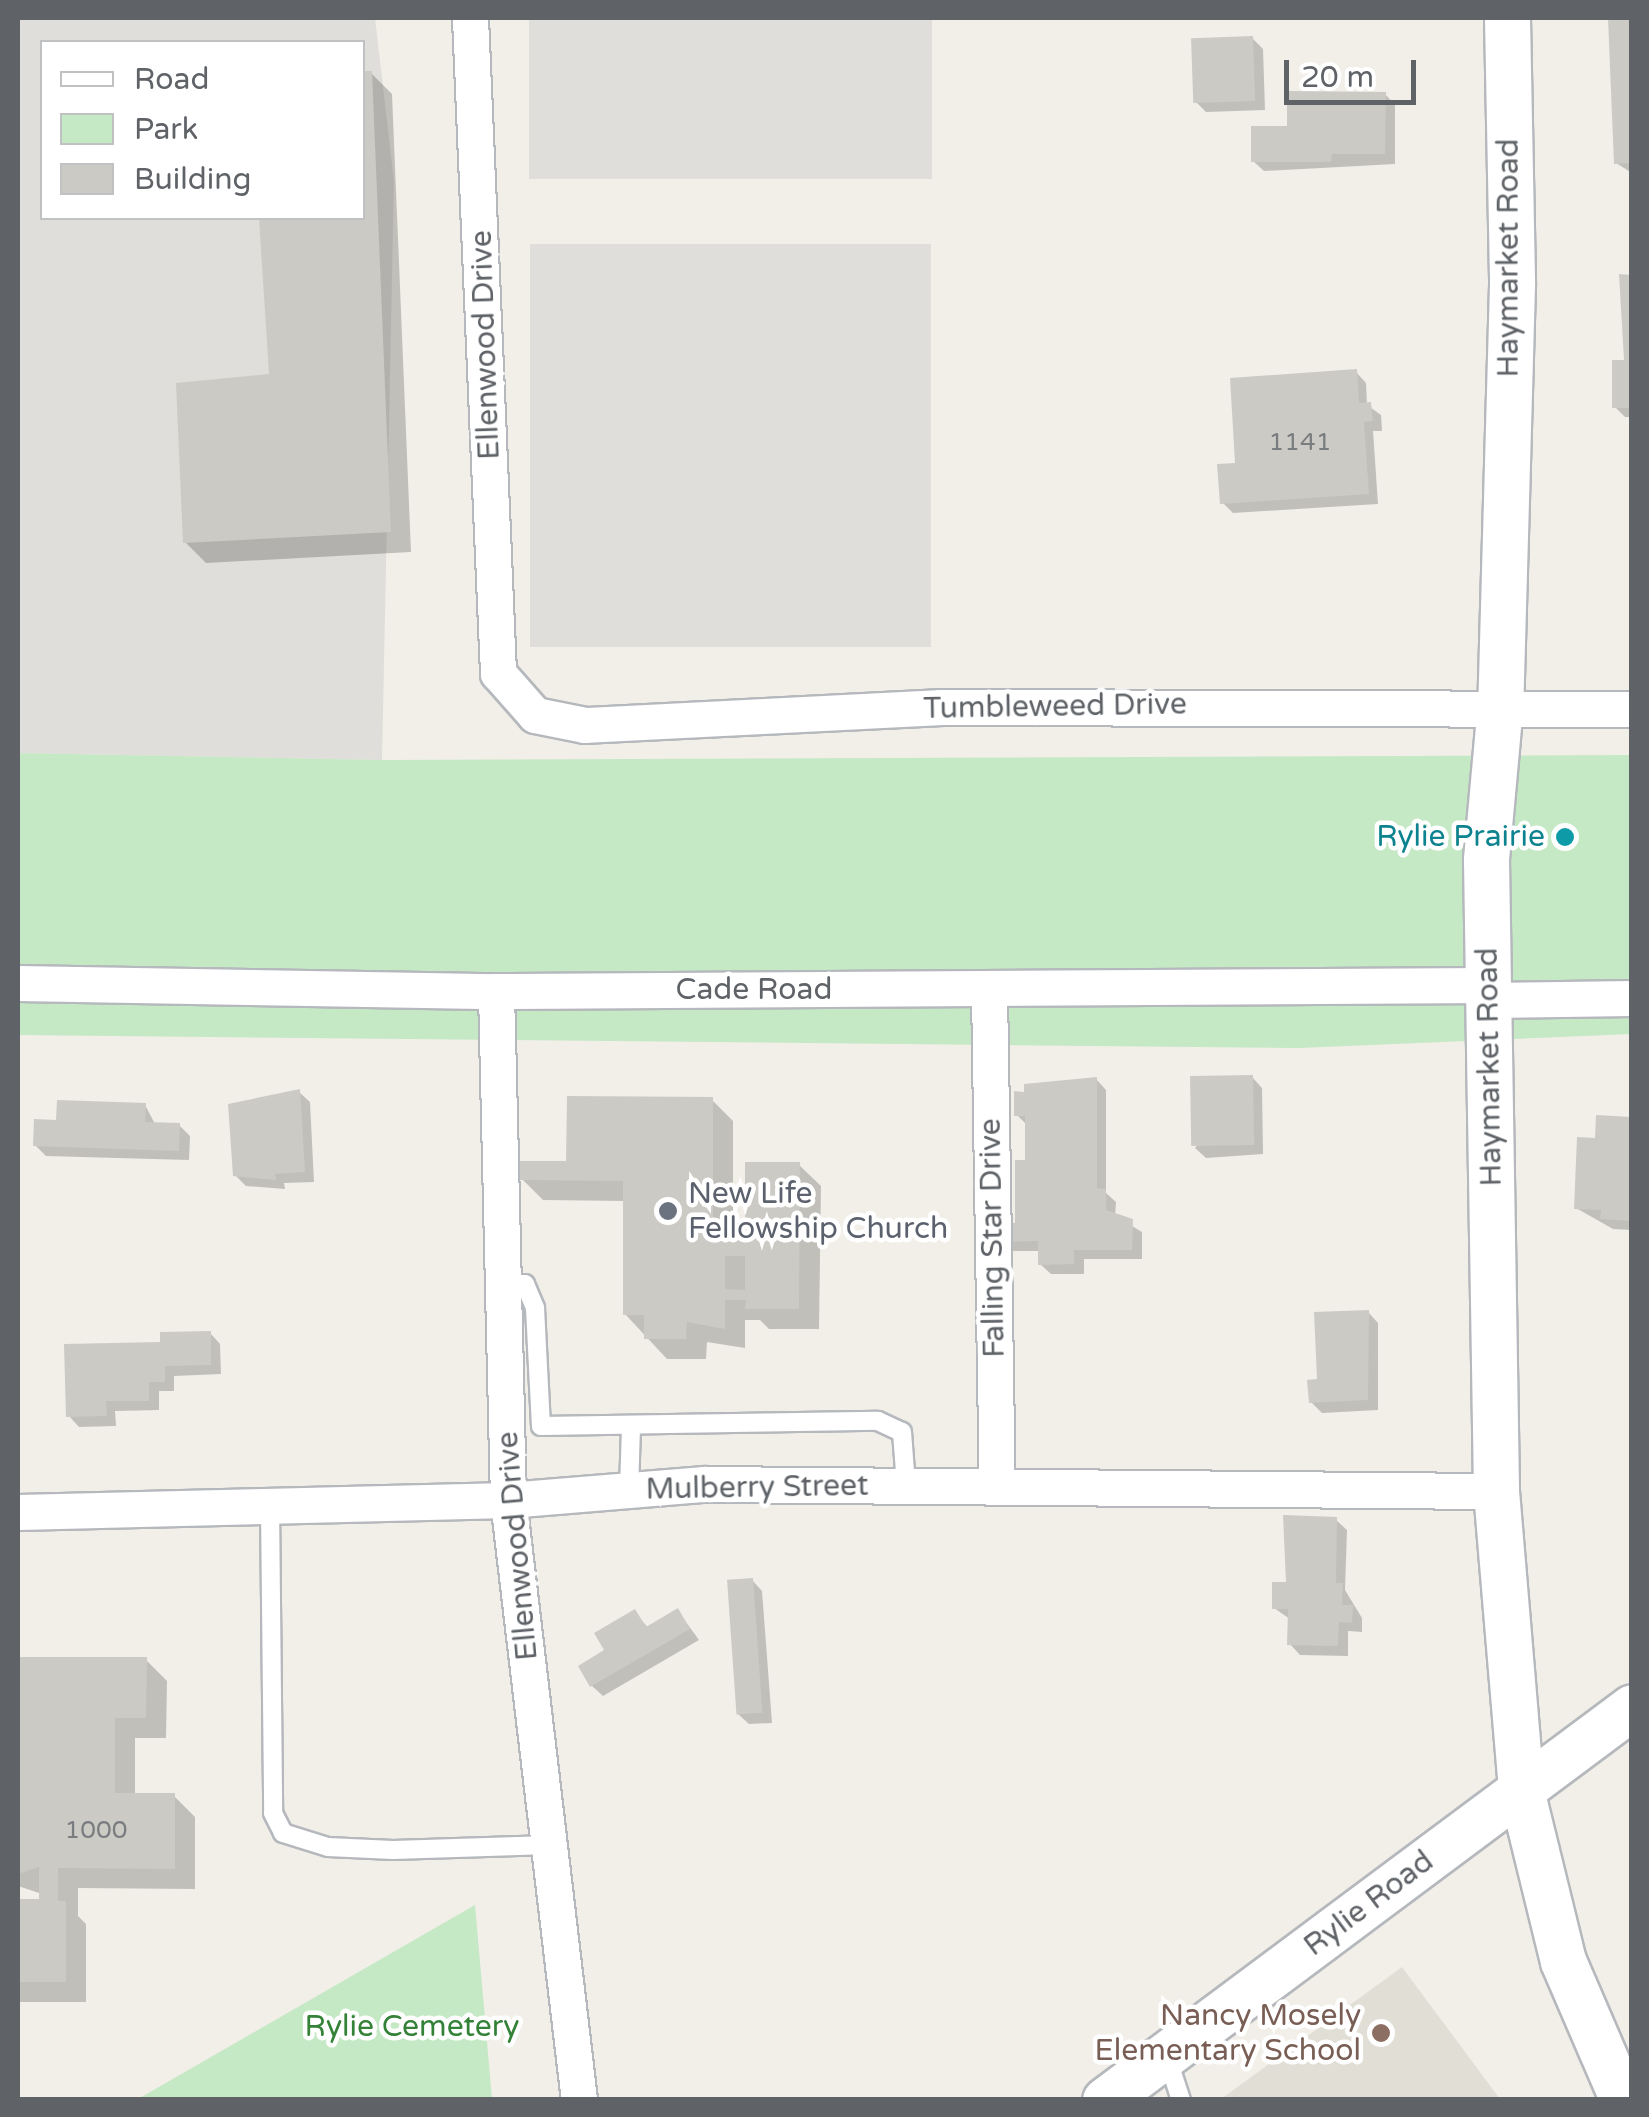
<!DOCTYPE html>
<html>
<head>
<meta charset="utf-8">
<style>
  body { margin:0 }
  #map { position:relative; width:1649px; height:2117px; overflow:hidden; background:#f1efe8; font-family:"Varela Round",sans-serif }
  div>[style] { position:absolute }
  [style*='--x'] { left:calc(var(--x)*1px); top:calc(var(--y)*1px); width:calc(var(--w)*1px); rotate:calc(var(--a)*1deg) }
  .industrial>* { inset:0; background:#e0deda; transform-origin:0 0 }
  .education>* { inset:0; background:#e1ded6 }
  .green>* { inset:0; background:#c5e8c5 }
  .shadow>* { inset:0; background:#0003 }
  .building>* { inset:0; background:#cccac5; transform-origin:0 0 }
  .roads { filter:drop-shadow(2px 0 #b5b8bc) drop-shadow(-2px 0 #b5b8bc) drop-shadow(0 2px #b5b8bc) drop-shadow(0 -2px #b5b8bc) }
  .service>* { height:18px; margin:-9px; padding:0 9px; transform-origin:9px; border-radius:9px; background:#fff }
  .minor>* { height:35px; margin:-17.5px; padding:0 17.5px; transform-origin:17.5px; border-radius:17.5px; background:#fff }
  .tertiary>* { height:45px; margin:-22.5px; padding:0 22.5px; transform-origin:22.5px; border-radius:22.5px; background:#fff }
  .dots>* { width:28px; height:28px; translate:-50% -50%; box-sizing:border-box; border:5px solid #fff; border-radius:50% }
  span { translate:-50% -50%; white-space:nowrap; text-align:center; line-height:1.15; -webkit-text-stroke:9px #fff; paint-order:stroke }
  .number-label { font-size:25px; color:#7a7d7f }
  .number-label span { -webkit-text-stroke-width:0 }
  .street-label { font-size:30px; color:#5f6368 }
  .culture-label { font-size:30px; color:#0d838f }
  .right { translate:-100% -50%; text-align:right }
  .worship-label { font-size:30px; color:#5b616d }
  .left { translate:0 -50%; text-align:left }
  .education-label { font-size:30px; color:#785e54 }
  .park-label { font-size:30px; color:#348238 }
  .frame { position:absolute; inset:0; border:20px solid #5f6368; pointer-events:none }
  .legend { position:absolute; left:40px; top:40px; width:325px; height:180px; box-sizing:border-box; background:#fff; border:2px solid #bfc1c3; margin:0; padding:12px 18px; list-style:none; font-size:30px; color:#5f6368 }
  .legend li { display:flex; align-items:center; gap:20px; height:50px }
  .legend b { width:50px; border:2px solid #bfc1c3 }
  .scale { position:absolute; left:1284px; top:60px; width:132px; height:45px; box-sizing:border-box; border:5px solid #5f6368; border-top:0; padding-left:12px; font-size:30px; line-height:35px; white-space:nowrap; color:#5f6368; -webkit-text-stroke:8px #fff; paint-order:stroke }
</style>
</head>
<body>
<div id="map">
  <div class="industrial">
    <i style="clip-path:polygon(evenodd,18px 18px,375px 18px,394px 181px,382px 760px,18px 753px,18px 18px,42px 42px,362px 42px,362px 218px,42px 218px,42px 42px)"></i>
    <i style="left:529px;top:18px;width:403px;height:161px"></i>
    <i style="left:530px;top:244px;width:401px;height:403px"></i>
  </div>
  <div class="education">
    <i style="clip-path:polygon(1402px 1967px,1500px 2099px,1221px 2099px)"></i>
  </div>
  <div class="green">
    <i style="clip-path:polygon(18px 753px,382px 760px,1631px 755px,1631px 1034px,1299px 1048px,18px 1035px)"></i>
    <i style="clip-path:polygon(475px 1905px,492px 2099px,138px 2099px)"></i>
  </div>
  <div class="shadow">
    <i style="clip-path:polygon(1610px 18px,1632px 18px,1632px 173px,1616px 163px)"></i>
    <i style="clip-path:polygon(1252px 38px,1263px 49px,1265px 110px,1206px 112px,1196px 102px)"></i>
    <i style="clip-path:polygon(371px 73px,392px 94px,411px 552px,206px 563px,185px 542px,271px 376px,262px 218px,362px 218px)"></i>
    <i style="clip-path:polygon(1385px 94px,1395px 105px,1395px 164px,1264px 171px,1253px 161px,1290px 128px)"></i>
    <i style="clip-path:polygon(1632px 277px,1632px 417px,1625px 417px,1614px 406px,1626px 362px)"></i>
    <i style="clip-path:polygon(1356px 372px,1366px 383px,1367px 405px,1381px 415px,1382px 431px,1373px 431px,1378px 504px,1233px 513px,1222px 502px,1238px 465px)"></i>
    <i style="clip-path:polygon(1252px 1077px,1262px 1088px,1263px 1154px,1206px 1158px,1195px 1148px)"></i>
    <i style="clip-path:polygon(1096px 1079px,1106px 1090px,1106px 1193px,1116px 1202px,1115px 1216px,1142px 1232px,1142px 1259px,1084px 1259px,1084px 1274px,1051px 1274px,1040px 1264px,1040px 1251px,1013px 1251px,1003px 1241px,1018px 1225px,1028px 1162px,1028px 1126px,1017px 1115px)"></i>
    <i style="clip-path:polygon(299px 1092px,310px 1102px,314px 1182px,284px 1183px,285px 1189px,246px 1186px,235px 1175px)"></i>
    <i style="clip-path:polygon(712px 1100px,733px 1121px,733px 1243px,748px 1243px,799px 1165px,821px 1186px,819px 1329px,769px 1329px,760px 1320px,745px 1320px,745px 1348px,707px 1342px,706px 1359px,667px 1359px,625px 1314px,626px 1201px,543px 1200px,522px 1179px)"></i>
    <i style="clip-path:polygon(145px 1105px,155px 1124px,179px 1125px,190px 1136px,189px 1160px,46px 1156px,35px 1145px,58px 1122px)"></i>
    <i style="clip-path:polygon(1632px 1119px,1632px 1230px,1613px 1229px,1576px 1208px,1597px 1141px)"></i>
    <i style="clip-path:polygon(1368px 1312px,1378px 1323px,1378px 1410px,1322px 1413px,1311px 1402px,1320px 1381px)"></i>
    <i style="clip-path:polygon(210px 1333px,220px 1344px,221px 1374px,174px 1376px,174px 1391px,159px 1391px,159px 1410px,115px 1411px,116px 1426px,79px 1427px,69px 1416px,163px 1345px)"></i>
    <i style="clip-path:polygon(1336px 1520px,1347px 1530px,1345px 1590px,1362px 1618px,1362px 1632px,1348px 1631px,1348px 1656px,1300px 1655px,1290px 1644px,1290px 1619px,1274px 1608px)"></i>
    <i style="clip-path:polygon(752px 1580px,762px 1591px,772px 1723px,749px 1724px,738px 1714px)"></i>
    <i style="clip-path:polygon(678px 1611px,699px 1640px,603px 1696px,592px 1686px,581px 1667px,608px 1651px,635px 1612px,648px 1628px)"></i>
    <i style="clip-path:polygon(18px 1659px,146px 1660px,167px 1681px,166px 1738px,135px 1738px,135px 1795px,174px 1796px,195px 1817px,195px 1889px,78px 1888px,78px 1916px,86px 1924px,86px 2002px,18px 2002px,18px 1902px,41px 1902px,42px 1894px,18px 1886px)"></i>
  </div>
  <div class="building">
    <i style="clip-path:polygon(1608px 18px,1632px 18px,1632px 163px,1614px 164px)"></i>
    <i style="left:1253px;top:36px;width:65px;height:62px;rotate:88deg"></i>
    <i style="clip-path:polygon(362px 71px,372px 71px,391px 532px,183px 543px,176px 383px,269px 374px,259px 218px,362px 218px)"></i>
    <i style="clip-path:polygon(1287px 91px,1386px 92px,1385px 154px,1332px 154px,1331px 162px,1251px 162px,1251px 126px,1287px 126px)"></i>
    <i style="clip-path:polygon(1619px 274px,1632px 275px,1632px 408px,1612px 408px,1612px 360px,1624px 360px)"></i>
    <i style="clip-path:polygon(1357px 369px,1359px 403px,1371px 402px,1373px 421px,1364px 422px,1369px 494px,1220px 504px,1217px 464px,1235px 463px,1230px 378px)"></i>
    <i style="left:1253px;top:1075px;width:70px;height:63px;rotate:89deg"></i>
    <i style="clip-path:polygon(1097px 1077px,1097px 1188px,1106px 1189px,1106px 1210px,1133px 1219px,1132px 1250px,1074px 1250px,1074px 1264px,1038px 1265px,1038px 1241px,1000px 1242px,1000px 1223px,1015px 1223px,1015px 1160px,1025px 1160px,1025px 1116px,1014px 1116px,1014px 1091px,1024px 1092px,1024px 1084px)"></i>
    <i style="clip-path:polygon(300px 1089px,305px 1172px,275px 1174px,276px 1180px,233px 1176px,228px 1104px)"></i>
    <i style="clip-path:polygon(evenodd,567px 1096px,713px 1097px,713px 1240px,745px 1240px,745px 1162px,800px 1162px,799px 1309px,745px 1309px,746px 1300px,725px 1300px,725px 1329px,687px 1322px,686px 1339px,644px 1339px,644px 1315px,623px 1315px,623px 1181px,520px 1180px,520px 1161px,566px 1161px,567px 1096px,725px 1256px,745px 1256px,745px 1290px,725px 1289px,725px 1256px)"></i>
    <i style="clip-path:polygon(57px 1100px,146px 1103px,145px 1122px,180px 1123px,179px 1151px,33px 1146px,34px 1119px,56px 1120px)"></i>
    <i style="clip-path:polygon(1596px 1115px,1632px 1117px,1632px 1221px,1600px 1219px,1601px 1210px,1574px 1209px,1577px 1137px,1595px 1138px)"></i>
    <i style="clip-path:polygon(1369px 1310px,1368px 1400px,1309px 1403px,1307px 1380px,1317px 1379px,1314px 1312px)"></i>
    <i style="clip-path:polygon(211px 1331px,211px 1365px,165px 1366px,165px 1382px,149px 1382px,149px 1401px,106px 1401px,107px 1416px,66px 1417px,64px 1344px,160px 1342px,160px 1332px)"></i>
    <i style="clip-path:polygon(1283px 1515px,1337px 1517px,1336px 1583px,1343px 1583px,1342px 1605px,1353px 1605px,1352px 1623px,1339px 1622px,1338px 1646px,1287px 1645px,1288px 1609px,1272px 1609px,1272px 1582px,1286px 1582px)"></i>
    <i style="left:753px;top:1578px;width:135px;height:26px;rotate:86deg"></i>
    <i style="clip-path:polygon(678px 1608px,690px 1629px,590px 1687px,578px 1666px,604px 1650px,594px 1633px,635px 1609px,646px 1627px)"></i>
    <i style="clip-path:polygon(18px 1657px,147px 1657px,146px 1718px,115px 1718px,115px 1793px,175px 1793px,175px 1869px,58px 1868px,58px 1901px,66px 1901px,66px 1982px,18px 1982px,18px 1899px,39px 1899px,39px 1867px,18px 1874px)"></i>
  </div>
  <div class="roads">
    <div class="service">
      <i style="--x:503;--y:1284;--w:22;--a:0"></i>
      <i style="--x:525;--y:1284;--w:26;--a:67"></i>
      <i style="--x:535;--y:1308;--w:118;--a:87.1"></i>
      <i style="--x:541;--y:1426;--w:337;--a:-0.9"></i>
      <i style="--x:878;--y:1421;--w:26;--a:25"></i>
      <i style="--x:902;--y:1432;--w:53;--a:85.7"></i>
      <i style="--x:629;--y:1490;--w:62;--a:-88.2"></i>
      <i style="--x:270;--y:1506;--w:307;--a:89.4"></i>
      <i style="--x:273;--y:1813;--w:22;--a:63"></i>
      <i style="--x:283;--y:1833;--w:47;--a:17.3"></i>
      <i style="--x:328;--y:1847;--w:65;--a:2.6"></i>
      <i style="--x:393;--y:1850;--w:157;--a:-1.8"></i>
      <i style="--x:1167;--y:2057;--w:45;--a:72"></i>
    </div>
    <div class="minor">
      <i style="--x:470;--y:18;--w:656;--a:87.55"></i>
      <i style="--x:498;--y:673;--w:56;--a:48.6"></i>
      <i style="--x:535;--y:715;--w:51;--a:11.3"></i>
      <i style="--x:585;--y:725;--w:355;--a:-2.9"></i>
      <i style="--x:940;--y:707;--w:692;--a:0.17"></i>
      <i style="--x:18;--y:983;--w:478;--a:1"></i>
      <i style="--x:496;--y:991;--w:994;--a:-0.35"></i>
      <i style="--x:989;--y:990;--w:496;--a:89.1"></i>
      <i style="--x:496;--y:991;--w:509;--a:88.65"></i>
      <i style="--x:508;--y:1500;--w:604;--a:83.25"></i>
      <i style="--x:1489;--y:1000;--w:143;--a:-0.8"></i>
      <i style="--x:18;--y:1512;--w:490;--a:-1.4"></i>
      <i style="--x:508;--y:1500;--w:197;--a:-4.7"></i>
      <i style="--x:704;--y:1484;--w:792;--a:0.51"></i>
    </div>
    <div class="tertiary">
      <i style="--x:1507;--y:18;--w:267;--a:88.9"></i>
      <i style="--x:1512;--y:285;--w:420;--a:91.6"></i>
      <i style="--x:1500;--y:705;--w:156;--a:95.2"></i>
      <i style="--x:1486;--y:860;--w:631;--a:89.09"></i>
      <i style="--x:1496;--y:1491;--w:300;--a:85.2"></i>
      <i style="--x:1521;--y:1790;--w:176;--a:76.2"></i>
      <i style="--x:1563;--y:1961;--w:151;--a:66.7"></i>
      <i style="--x:1105;--y:2100;--w:657;--a:-36.71"></i>
    </div>
  </div>
  <div class="dots">
    <i style="left:1565px;top:837px;background:#0f9aa8"></i>
    <i style="left:668px;top:1211px;background:#6b7280"></i>
    <i style="left:1381px;top:2033px;background:#8d6e63"></i>
  </div>
  <div class="number-label">
    <span style="left:1300px;top:442px">1141</span>
    <span style="left:96px;top:1830px">1000</span>
  </div>
  <div class="street-label">
    <span style="left:1509px;top:258px;rotate:-90deg">Haymarket Road</span>
    <span style="left:486px;top:345px;rotate:-92deg">Ellenwood Drive</span>
    <span style="left:1055px;top:707px;rotate:-1deg">Tumbleweed Drive</span>
    <span style="left:754px;top:990px">Cade Road</span>
    <span style="left:1490px;top:1067px;rotate:-91deg">Haymarket Road</span>
    <span style="left:993px;top:1238px;rotate:-91deg">Falling Star Drive</span>
    <span style="left:757px;top:1488px;rotate:-1deg">Mulberry Street</span>
    <span style="left:518px;top:1546px;rotate:-95deg">Ellenwood Drive</span>
    <span style="left:1369px;top:1904px;rotate:-37deg">Rylie Road</span>
  </div>
  <div class="culture-label">
    <span class="right" style="left:1545px;top:837px">Rylie Prairie</span>
  </div>
  <div class="worship-label">
    <span class="left" style="left:688px;top:1211px">New Life<br>Fellowship Church</span>
  </div>
  <div class="education-label">
    <span class="right" style="left:1361px;top:2033px">Nancy Mosely<br>Elementary School</span>
  </div>
  <div class="park-label">
    <span style="left:412px;top:2027px">Rylie Cemetery</span>
  </div>
  <div class="frame"></div>
  <ul class="legend">
  <li><b style="height:12px;background:#fff"></b>Road</li>
  <li><b style="height:28px;background:#c5e8c5"></b>Park</li>
  <li><b style="height:28px;background:#cccac5"></b>Building</li>
  </ul>
  <div class="scale">20 m</div>
</div>
</body>
</html>
